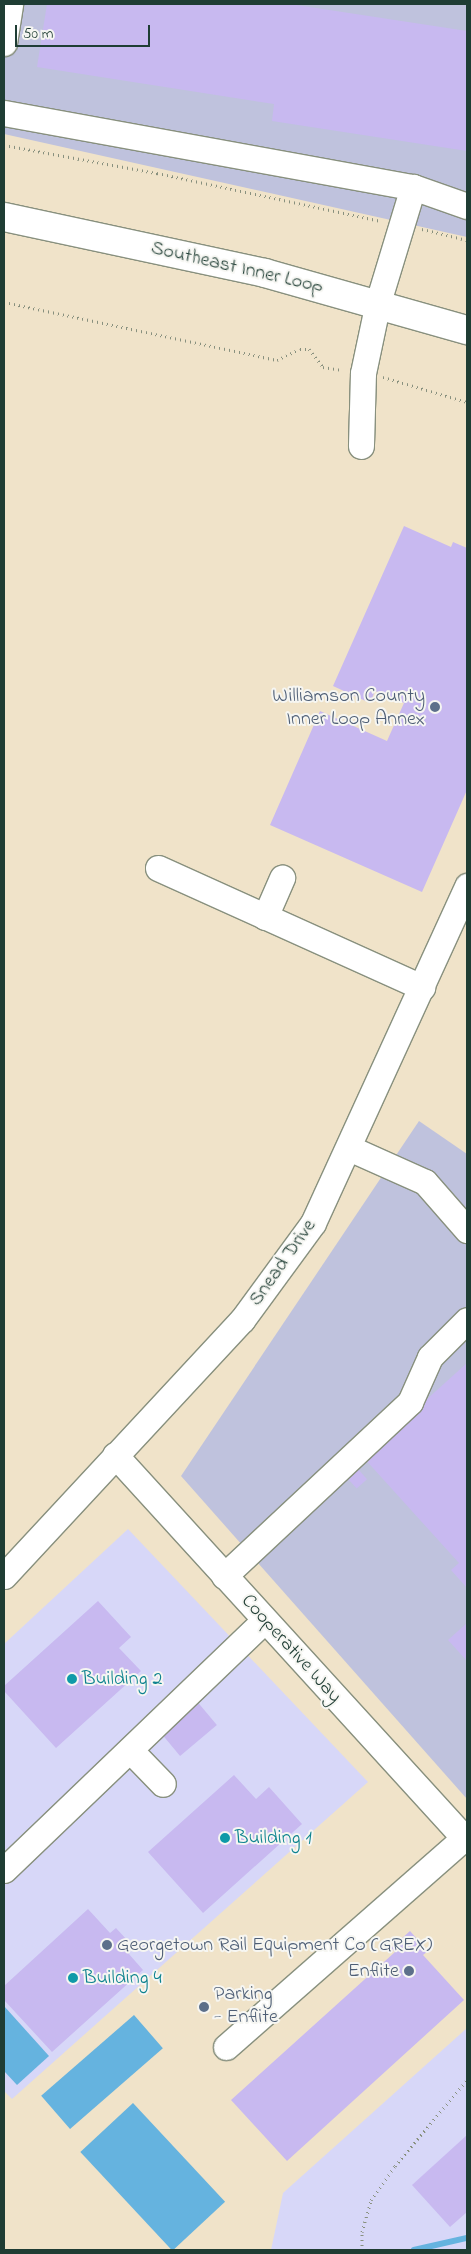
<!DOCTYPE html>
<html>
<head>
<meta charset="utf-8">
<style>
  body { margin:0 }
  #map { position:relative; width:471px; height:2254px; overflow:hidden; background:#f0e3c9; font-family:"Indie Flower",sans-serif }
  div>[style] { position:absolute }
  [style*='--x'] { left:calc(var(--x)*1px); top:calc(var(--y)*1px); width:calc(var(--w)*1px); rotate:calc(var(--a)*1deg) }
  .built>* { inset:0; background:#d7d7f8 }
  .industrial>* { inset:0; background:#bfc2dd }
  .water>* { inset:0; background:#65b3df; transform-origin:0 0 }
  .stream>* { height:5.5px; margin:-2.75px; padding:0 2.75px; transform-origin:2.75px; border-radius:2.75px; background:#65b3df }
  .building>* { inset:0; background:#c8b9f0; transform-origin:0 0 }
  .path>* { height:3px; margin-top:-1.5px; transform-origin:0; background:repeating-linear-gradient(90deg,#88907e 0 1px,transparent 0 5px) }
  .roads { filter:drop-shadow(1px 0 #88907e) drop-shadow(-1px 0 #88907e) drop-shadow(0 1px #88907e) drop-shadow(0 -1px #88907e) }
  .minor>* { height:25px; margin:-12.5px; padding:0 12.5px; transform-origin:12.5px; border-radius:12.5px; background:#fff }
  .major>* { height:28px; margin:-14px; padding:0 14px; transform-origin:14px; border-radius:14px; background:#fff }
  .dots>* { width:14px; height:14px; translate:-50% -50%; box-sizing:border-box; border:2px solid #f6f6f2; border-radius:50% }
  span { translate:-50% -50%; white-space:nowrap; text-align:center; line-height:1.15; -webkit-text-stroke:4px #f6f6f2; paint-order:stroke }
  .street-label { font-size:20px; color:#1f3d34 }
  .service-label { font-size:20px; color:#4e5e75 }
  .right { translate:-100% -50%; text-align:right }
  .left { translate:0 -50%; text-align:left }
  .culture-label { font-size:20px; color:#0d838f }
  .frame { position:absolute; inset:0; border:5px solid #1f3d34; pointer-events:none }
  .scale { position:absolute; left:15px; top:25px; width:135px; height:22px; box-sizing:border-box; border:2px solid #1f3d34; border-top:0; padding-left:6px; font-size:15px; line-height:18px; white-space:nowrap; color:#1f3d34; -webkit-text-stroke:4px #f6f6f2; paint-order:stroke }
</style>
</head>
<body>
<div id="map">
  <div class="built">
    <i style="clip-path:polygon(128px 1529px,368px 1782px,12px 2099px,4px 2091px,4px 1644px)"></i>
    <i style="clip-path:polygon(467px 2028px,467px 2250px,271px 2250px,283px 2193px)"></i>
  </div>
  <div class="industrial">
    <i style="clip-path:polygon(4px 4px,467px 4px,467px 237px,4px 134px)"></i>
    <i style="clip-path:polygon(419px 1121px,467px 1154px,467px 1799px,181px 1476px)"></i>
  </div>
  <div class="water">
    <i style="clip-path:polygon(4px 2006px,49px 2056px,17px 2085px,4px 2071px)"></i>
    <i style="left:134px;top:2015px;width:44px;height:123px;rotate:49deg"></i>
    <i style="left:133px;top:2103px;width:135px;height:72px;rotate:47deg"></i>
  </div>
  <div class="stream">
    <i style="--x:414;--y:2250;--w:54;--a:-12.8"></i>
  </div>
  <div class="building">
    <i style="clip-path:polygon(47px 4px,290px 4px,467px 31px,467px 151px,272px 121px,274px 104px,37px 67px)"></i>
    <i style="clip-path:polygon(404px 526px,451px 547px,453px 542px,467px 548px,467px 790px,422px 892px,270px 825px,320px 711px,387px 741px,391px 732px,404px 703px,375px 691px,370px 703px,333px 686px)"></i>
    <i style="clip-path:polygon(467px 1363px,467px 1588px,451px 1570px,459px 1563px,363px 1457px)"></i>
    <i style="left:357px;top:1468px;width:15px;height:14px;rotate:48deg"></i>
    <i style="clip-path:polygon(98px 1601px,131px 1637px,119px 1648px,141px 1671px,56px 1748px,4px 1691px,4px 1686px)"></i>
    <i style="clip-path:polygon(467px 1623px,467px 1661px,448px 1640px)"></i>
    <i style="left:195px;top:1699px;width:34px;height:48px;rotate:50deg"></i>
    <i style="clip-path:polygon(234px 1775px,256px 1799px,269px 1787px,302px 1824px,203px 1913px,148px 1852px)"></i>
    <i style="clip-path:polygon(88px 1909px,110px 1933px,116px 1928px,127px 1940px,121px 1945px,143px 1970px,52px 2052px,4px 2000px,4px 1986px)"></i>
    <i style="clip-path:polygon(410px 1931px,428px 1951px,423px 1955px,464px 2000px,287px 2161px,231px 2100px,395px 1952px,391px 1948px)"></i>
    <i style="clip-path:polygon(467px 2135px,467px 2212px,450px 2227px,412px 2185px)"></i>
  </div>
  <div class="path">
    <i style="--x:4;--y:145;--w:156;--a:10.4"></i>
    <i style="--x:157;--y:173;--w:229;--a:12.1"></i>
    <i style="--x:422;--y:229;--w:46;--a:13.7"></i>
    <i style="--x:4;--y:302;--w:279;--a:12"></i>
    <i style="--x:277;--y:360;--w:25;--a:-26"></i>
    <i style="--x:300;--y:349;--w:9;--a:0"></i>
    <i style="--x:309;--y:349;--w:23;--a:52"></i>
    <i style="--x:323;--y:367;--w:20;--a:9"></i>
    <i style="--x:383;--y:377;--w:88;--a:16.6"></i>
    <i style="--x:362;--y:2250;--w:18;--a:-90"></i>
    <i style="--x:362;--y:2232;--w:33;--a:-74"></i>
    <i style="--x:371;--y:2200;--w:42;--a:-54.8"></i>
    <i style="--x:395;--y:2166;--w:112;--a:-50.1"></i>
  </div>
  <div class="roads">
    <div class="minor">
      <i style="--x:4;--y:43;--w:39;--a:-81"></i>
      <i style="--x:4;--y:113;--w:416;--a:10.3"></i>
      <i style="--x:413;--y:187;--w:120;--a:106.9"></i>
      <i style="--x:378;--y:302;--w:73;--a:101.9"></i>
      <i style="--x:363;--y:373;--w:73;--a:91.6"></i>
      <i style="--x:413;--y:187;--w:57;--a:19.4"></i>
      <i style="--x:158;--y:868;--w:290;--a:24.3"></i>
      <i style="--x:265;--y:917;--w:43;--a:-66.4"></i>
      <i style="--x:349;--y:1148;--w:83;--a:24.1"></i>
      <i style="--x:425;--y:1182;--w:64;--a:48.8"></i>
      <i style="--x:115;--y:1455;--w:522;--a:47.64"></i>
      <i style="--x:4;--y:1576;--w:350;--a:-47.1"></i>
      <i style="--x:242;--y:1320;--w:120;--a:-53.8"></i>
      <i style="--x:313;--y:1223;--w:371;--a:-65.4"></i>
      <i style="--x:224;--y:1576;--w:255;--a:-43.1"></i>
      <i style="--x:410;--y:1402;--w:49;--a:-66"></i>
      <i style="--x:430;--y:1357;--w:52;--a:-45"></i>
      <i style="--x:130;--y:1750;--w:47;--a:45.9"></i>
      <i style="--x:4;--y:1870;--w:361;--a:-43.8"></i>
      <i style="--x:226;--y:2047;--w:317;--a:-41.3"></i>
    </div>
    <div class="major">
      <i style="--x:4;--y:217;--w:267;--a:12.1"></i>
      <i style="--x:265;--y:273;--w:210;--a:15.8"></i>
    </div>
  </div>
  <div class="dots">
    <i style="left:435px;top:707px;background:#5c6f8a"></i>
    <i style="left:72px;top:1679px;background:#0f9aa8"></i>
    <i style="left:225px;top:1838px;background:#0f9aa8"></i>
    <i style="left:107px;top:1945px;background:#5c6f8a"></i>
    <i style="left:409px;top:1971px;background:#5c6f8a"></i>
    <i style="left:73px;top:1978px;background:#0f9aa8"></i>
    <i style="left:204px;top:2007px;background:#5c6f8a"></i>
  </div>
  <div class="street-label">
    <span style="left:237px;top:268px;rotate:13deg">Southeast Inner Loop</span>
    <span style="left:283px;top:1263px;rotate:-55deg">Snead Drive</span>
    <span style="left:291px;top:1649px;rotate:48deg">Cooperative Way</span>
  </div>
  <div class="service-label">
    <span class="right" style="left:425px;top:708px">Williamson County<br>Inner Loop Annex</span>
    <span class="left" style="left:117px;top:1945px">Georgetown Rail Equipment Co (GREX)</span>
    <span class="right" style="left:399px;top:1971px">Enflite</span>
    <span class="left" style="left:214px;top:2006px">Parking<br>- Enflite</span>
  </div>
  <div class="culture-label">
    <span class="left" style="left:82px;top:1679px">Building 2</span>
    <span class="left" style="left:235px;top:1838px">Building 1</span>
    <span class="left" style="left:83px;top:1978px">Building 4</span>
  </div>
  <div class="frame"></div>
  <div class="scale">50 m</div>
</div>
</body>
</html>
